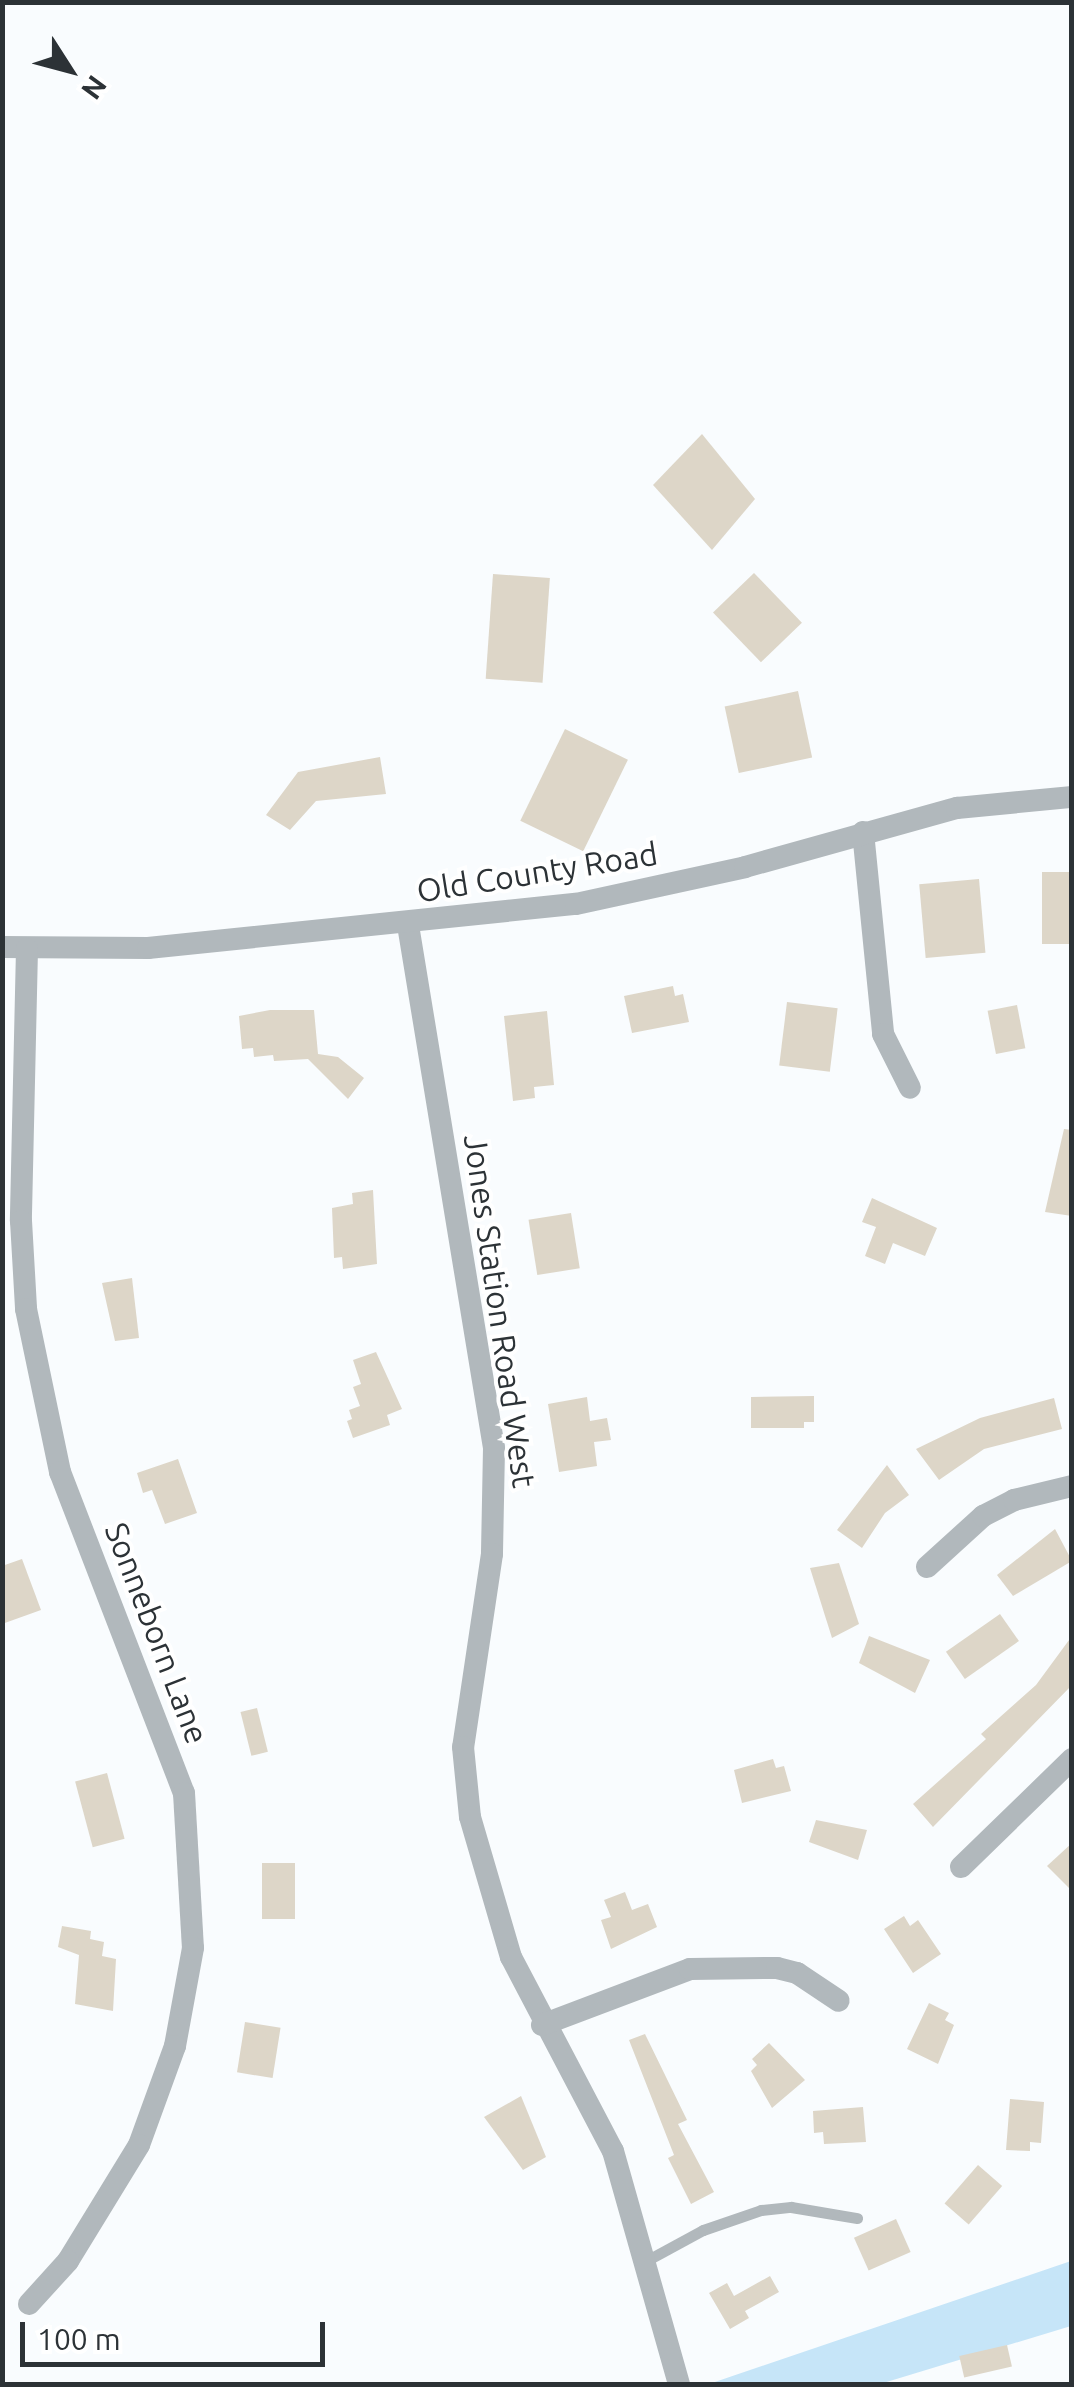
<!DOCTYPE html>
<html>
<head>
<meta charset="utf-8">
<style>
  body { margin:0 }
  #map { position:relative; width:1074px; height:2387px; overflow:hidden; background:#f9fcfe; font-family:Ubuntu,sans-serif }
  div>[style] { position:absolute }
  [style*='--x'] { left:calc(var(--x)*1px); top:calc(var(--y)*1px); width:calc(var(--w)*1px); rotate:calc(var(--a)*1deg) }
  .green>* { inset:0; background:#c6e5f8 }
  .building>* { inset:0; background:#ddd6c8; transform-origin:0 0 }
  .service>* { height:11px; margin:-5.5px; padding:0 5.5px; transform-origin:5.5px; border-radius:5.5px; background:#b1b8bc }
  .minor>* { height:22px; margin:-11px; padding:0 11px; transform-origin:11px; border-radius:11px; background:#b1b8bc }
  span { translate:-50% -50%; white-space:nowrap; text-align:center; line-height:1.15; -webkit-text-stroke:8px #fff; paint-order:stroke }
  .street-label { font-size:32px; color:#2c3236 }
  .frame { position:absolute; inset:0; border:5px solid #2c3236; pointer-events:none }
  .north { position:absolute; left:20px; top:20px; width:100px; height:100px; -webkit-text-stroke:8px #fff; paint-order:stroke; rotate:126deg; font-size:28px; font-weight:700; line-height:40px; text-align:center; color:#2c3236 }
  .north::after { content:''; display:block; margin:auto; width:35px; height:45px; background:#2c3236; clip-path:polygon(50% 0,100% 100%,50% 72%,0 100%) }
  .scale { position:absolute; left:20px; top:2322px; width:305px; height:45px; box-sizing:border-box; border:5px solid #2c3236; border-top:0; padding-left:12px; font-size:30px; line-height:35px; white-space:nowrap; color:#2c3236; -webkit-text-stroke:8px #fff; paint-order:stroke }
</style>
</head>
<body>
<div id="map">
  <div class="green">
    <i style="clip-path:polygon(1071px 2261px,1071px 2326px,880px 2384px,709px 2384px)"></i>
  </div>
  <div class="building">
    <i style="clip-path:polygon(702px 434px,755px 499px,712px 550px,653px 485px)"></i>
    <i style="left:754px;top:573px;width:69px;height:57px;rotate:46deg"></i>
    <i style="left:493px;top:574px;width:57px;height:105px;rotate:4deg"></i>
    <i style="left:798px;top:691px;width:68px;height:75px;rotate:78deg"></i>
    <i style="left:565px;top:729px;width:70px;height:102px;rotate:26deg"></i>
    <i style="clip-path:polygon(380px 757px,386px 794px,316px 801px,290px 830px,266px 815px,298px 772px)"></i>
    <i style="left:1042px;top:872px;width:30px;height:72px"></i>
    <i style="left:979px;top:879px;width:74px;height:60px;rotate:85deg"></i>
    <i style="clip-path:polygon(673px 986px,675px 996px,683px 994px,689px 1022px,632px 1033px,624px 996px)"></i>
    <i style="left:787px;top:1002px;width:51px;height:64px;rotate:7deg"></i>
    <i style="left:1017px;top:1005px;width:44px;height:30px;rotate:79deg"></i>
    <i style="clip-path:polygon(270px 1010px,314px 1010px,318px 1054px,338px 1057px,364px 1078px,348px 1099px,308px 1059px,274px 1061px,273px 1055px,254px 1057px,253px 1048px,242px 1049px,239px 1016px)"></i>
    <i style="clip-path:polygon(547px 1011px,554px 1085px,534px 1087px,535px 1098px,513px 1101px,504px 1016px)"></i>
    <i style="clip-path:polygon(1064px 1129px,1072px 1130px,1072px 1216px,1045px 1212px)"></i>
    <i style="clip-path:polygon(373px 1190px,377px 1264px,343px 1269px,342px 1257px,334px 1258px,332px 1208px,353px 1204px,352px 1193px)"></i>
    <i style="clip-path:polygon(872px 1198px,937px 1228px,925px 1256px,893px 1243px,885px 1264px,865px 1256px,876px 1227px,862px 1222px)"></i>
    <i style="left:571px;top:1213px;width:56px;height:43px;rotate:81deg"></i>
    <i style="clip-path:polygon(132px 1278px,139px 1338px,115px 1341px,102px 1283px)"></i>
    <i style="clip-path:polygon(376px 1352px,402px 1409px,387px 1415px,390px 1425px,353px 1438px,347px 1421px,352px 1419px,349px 1410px,360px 1406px,353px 1387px,361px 1384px,353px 1360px)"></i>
    <i style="clip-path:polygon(814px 1396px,814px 1422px,804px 1422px,804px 1428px,751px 1428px,751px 1397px)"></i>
    <i style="clip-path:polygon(587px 1397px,590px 1421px,607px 1418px,611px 1440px,594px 1442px,597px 1466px,559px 1472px,548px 1404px)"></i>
    <i style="clip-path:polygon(1054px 1398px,1062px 1429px,984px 1449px,939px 1480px,916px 1449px,980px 1418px)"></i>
    <i style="clip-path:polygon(178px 1459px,197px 1513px,165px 1524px,152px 1490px,143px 1493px,137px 1473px)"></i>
    <i style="clip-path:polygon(887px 1465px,909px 1495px,885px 1513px,862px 1548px,837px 1530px)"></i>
    <i style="clip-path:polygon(1055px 1529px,1072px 1561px,1013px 1596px,997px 1575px)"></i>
    <i style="clip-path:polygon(22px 1559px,41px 1610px,2px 1624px,2px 1566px)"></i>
    <i style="clip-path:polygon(839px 1563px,859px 1624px,832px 1638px,810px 1568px)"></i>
    <i style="left:1000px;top:1614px;width:33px;height:66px;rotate:55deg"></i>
    <i style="clip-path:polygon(869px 1636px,930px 1660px,915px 1693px,859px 1663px)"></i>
    <i style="clip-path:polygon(1072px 1636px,1072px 1685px,933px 1827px,913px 1804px,986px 1739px,981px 1734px,1036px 1685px)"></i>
    <i style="left:257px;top:1708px;width:45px;height:17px;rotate:76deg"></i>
    <i style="clip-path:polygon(773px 1759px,776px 1768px,784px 1766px,791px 1791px,742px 1803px,734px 1770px)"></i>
    <i style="left:107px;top:1773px;width:68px;height:33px;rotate:75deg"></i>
    <i style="clip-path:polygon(816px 1820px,867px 1830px,858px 1860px,809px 1842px)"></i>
    <i style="clip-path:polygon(1072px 1843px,1072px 1891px,1047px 1866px)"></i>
    <i style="left:262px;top:1863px;width:33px;height:56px"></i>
    <i style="clip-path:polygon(625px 1892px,632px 1910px,648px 1904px,657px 1927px,611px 1949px,601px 1920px,611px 1917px,604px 1900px)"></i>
    <i style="clip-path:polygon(904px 1916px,910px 1926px,918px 1920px,941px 1954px,913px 1973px,884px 1929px)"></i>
    <i style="clip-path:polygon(62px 1926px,91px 1931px,90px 1939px,104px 1942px,102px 1956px,116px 1959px,113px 2011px,75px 2004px,79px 1955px,58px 1947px)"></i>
    <i style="clip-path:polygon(929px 2003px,949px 2013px,945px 2020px,954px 2025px,938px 2064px,907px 2049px)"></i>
    <i style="left:245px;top:2022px;width:36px;height:51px;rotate:9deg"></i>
    <i style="clip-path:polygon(645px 2034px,687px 2120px,678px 2124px,714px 2192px,691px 2204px,668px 2158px,674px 2155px,629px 2040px)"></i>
    <i style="clip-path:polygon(769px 2043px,805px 2080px,772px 2108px,751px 2071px,757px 2065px,752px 2059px)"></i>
    <i style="clip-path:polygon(521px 2096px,546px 2157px,523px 2170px,484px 2117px)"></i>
    <i style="clip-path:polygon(1010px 2099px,1044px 2102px,1041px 2143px,1030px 2142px,1030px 2151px,1006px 2150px)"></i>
    <i style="clip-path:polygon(863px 2107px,866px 2142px,824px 2144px,823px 2132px,814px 2133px,813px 2111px)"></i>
    <i style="left:978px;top:2165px;width:32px;height:51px;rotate:41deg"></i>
    <i style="left:896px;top:2219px;width:36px;height:46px;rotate:66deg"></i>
    <i style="clip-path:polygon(770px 2276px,779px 2292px,745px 2311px,749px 2318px,730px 2329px,709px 2293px,727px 2283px,734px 2296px)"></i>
    <i style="left:1007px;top:2345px;width:22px;height:49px;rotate:77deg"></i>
  </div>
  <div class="service">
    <i style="--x:644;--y:2262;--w:67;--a:-28.5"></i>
    <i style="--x:703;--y:2230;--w:61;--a:-19"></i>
    <i style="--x:761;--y:2210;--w:30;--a:-6"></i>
    <i style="--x:791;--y:2207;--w:67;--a:9.5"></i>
  </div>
  <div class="minor">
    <i style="--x:863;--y:832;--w:203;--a:84.3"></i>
    <i style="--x:883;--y:1034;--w:60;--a:63.4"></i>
    <i style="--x:408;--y:925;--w:530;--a:80.66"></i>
    <i style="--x:494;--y:1448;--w:106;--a:91.1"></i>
    <i style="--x:492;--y:1554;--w:195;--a:98.5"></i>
    <i style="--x:463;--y:1747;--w:70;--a:84.3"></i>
    <i style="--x:470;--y:1817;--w:146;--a:73.7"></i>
    <i style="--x:511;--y:1957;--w:219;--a:62.3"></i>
    <i style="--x:613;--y:2151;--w:242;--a:74.2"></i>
    <i style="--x:2;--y:947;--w:146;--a:0.4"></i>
    <i style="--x:148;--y:948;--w:430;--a:-5.9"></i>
    <i style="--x:576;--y:904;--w:173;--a:-12.3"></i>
    <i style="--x:745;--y:867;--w:220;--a:-15.6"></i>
    <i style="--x:957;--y:808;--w:116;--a:-5.5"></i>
    <i style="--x:27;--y:949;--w:272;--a:91.3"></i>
    <i style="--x:21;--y:1221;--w:88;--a:86.7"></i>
    <i style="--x:26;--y:1309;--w:167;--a:78.2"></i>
    <i style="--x:60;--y:1472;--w:344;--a:68.9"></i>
    <i style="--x:184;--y:1793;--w:155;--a:86.7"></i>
    <i style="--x:193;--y:1948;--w:100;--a:100.4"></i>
    <i style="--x:175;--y:2046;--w:105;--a:110"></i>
    <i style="--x:139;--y:2145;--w:136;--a:121.5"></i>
    <i style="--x:68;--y:2261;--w:58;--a:132.2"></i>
    <i style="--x:927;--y:1567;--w:76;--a:-42.3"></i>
    <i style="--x:983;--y:1516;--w:35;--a:-27"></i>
    <i style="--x:1014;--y:1500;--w:60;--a:-13.6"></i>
    <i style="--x:961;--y:1867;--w:155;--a:-44.2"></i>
    <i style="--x:542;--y:2025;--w:158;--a:-20.7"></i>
    <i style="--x:690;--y:1969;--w:87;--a:-0.7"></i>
    <i style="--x:777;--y:1968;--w:21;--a:14"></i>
    <i style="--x:797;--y:1973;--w:50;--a:33.7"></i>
  </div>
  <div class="street-label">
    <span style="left:537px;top:872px;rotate:-9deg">Old County Road</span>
    <span style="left:500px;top:1311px;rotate:82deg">Jones Station Road West</span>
    <span style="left:157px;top:1633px;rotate:69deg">Sonneborn Lane</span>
  </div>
  <div class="frame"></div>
  <div class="north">N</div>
  <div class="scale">100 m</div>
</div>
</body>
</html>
